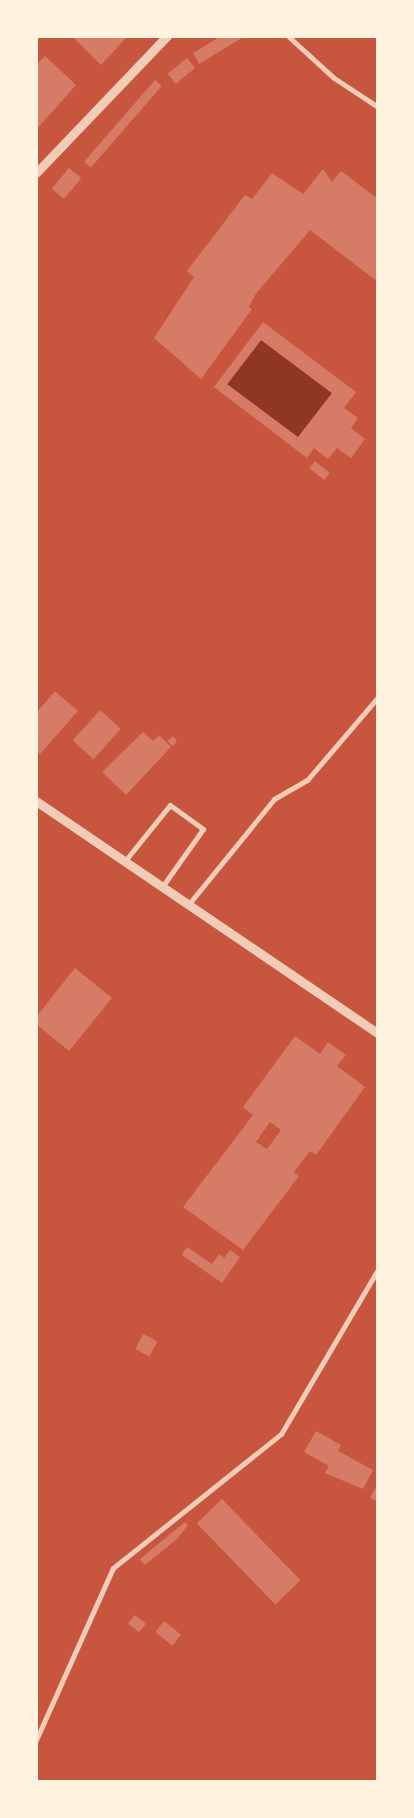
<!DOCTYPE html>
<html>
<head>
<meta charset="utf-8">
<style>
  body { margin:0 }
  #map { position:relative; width:414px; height:1818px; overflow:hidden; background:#c8553d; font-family:"Archivo Narrow",sans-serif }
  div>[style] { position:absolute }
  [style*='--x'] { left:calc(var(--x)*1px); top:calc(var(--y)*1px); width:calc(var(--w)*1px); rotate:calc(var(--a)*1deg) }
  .water>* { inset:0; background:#8f3625; transform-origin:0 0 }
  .building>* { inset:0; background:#d67c66; transform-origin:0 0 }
  .minor>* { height:5px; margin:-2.5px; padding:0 2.5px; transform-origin:2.5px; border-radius:2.5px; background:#f1ccb7 }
  .tertiary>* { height:9px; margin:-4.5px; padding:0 4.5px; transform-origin:4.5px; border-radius:4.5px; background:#f1ccb7 }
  span { translate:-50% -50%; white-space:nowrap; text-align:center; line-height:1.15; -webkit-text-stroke:5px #fff3e0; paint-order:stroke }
  .frame { position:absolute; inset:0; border:38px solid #fff3e0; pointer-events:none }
</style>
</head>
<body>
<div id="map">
  <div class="water">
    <i style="left:261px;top:340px;width:89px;height:56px;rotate:37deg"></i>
  </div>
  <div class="building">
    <i style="clip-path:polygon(72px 36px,128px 36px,101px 65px)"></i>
    <i style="clip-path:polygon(221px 36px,245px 36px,199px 64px,193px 53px)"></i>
    <i style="clip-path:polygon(45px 56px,76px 85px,36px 130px,36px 65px)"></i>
    <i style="left:187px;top:58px;width:13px;height:25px;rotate:51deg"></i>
    <i style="left:155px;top:80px;width:9px;height:108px;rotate:41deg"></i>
    <i style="left:69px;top:168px;width:16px;height:27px;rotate:40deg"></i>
    <i style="clip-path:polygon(323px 169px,332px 182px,341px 171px,378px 199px,378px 282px,310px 230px,255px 295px,249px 307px,252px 309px,201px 379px,154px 338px,194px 277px,187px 271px,245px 195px,252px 199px,272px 173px,303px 194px)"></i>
    <i style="clip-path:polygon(evenodd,263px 322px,356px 392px,344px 408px,358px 418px,351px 428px,365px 439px,351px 458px,337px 448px,328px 459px,314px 448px,307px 458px,214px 387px,263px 322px,261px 340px,332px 393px,298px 437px,227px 384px,261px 340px)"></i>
    <i style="left:315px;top:461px;width:19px;height:9px;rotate:39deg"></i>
    <i style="clip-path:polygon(55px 691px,78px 711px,40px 754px,36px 751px,36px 713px)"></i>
    <i style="left:100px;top:710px;width:28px;height:41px;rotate:42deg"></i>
    <i style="clip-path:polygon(143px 732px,153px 741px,159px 735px,171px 747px,126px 795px,102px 772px)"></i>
    <i style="clip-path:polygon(173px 736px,177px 741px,173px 746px,167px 741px)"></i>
    <i style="clip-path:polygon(75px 968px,112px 998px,69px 1051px,36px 1024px,36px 1017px)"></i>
    <i style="clip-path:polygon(evenodd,295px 1036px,320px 1054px,328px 1042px,346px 1055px,337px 1066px,365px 1087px,316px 1155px,310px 1151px,294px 1172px,299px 1176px,243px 1250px,183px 1207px,253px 1115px,243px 1107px,295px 1036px,270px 1122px,281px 1130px,267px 1149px,256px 1142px,270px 1122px)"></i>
    <i style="clip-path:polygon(187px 1247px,212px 1264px,219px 1254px,224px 1258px,230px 1250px,240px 1257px,222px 1283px,182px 1255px)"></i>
    <i style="left:143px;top:1334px;width:16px;height:17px;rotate:27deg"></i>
    <i style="clip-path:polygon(316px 1431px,341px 1445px,338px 1451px,373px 1470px,363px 1489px,325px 1473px,329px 1466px,304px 1452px)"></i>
    <i style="clip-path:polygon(378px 1483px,378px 1499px,377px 1501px,370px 1498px)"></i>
    <i style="left:222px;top:1499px;width:113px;height:35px;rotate:46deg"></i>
    <i style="clip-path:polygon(185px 1522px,188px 1525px,177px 1539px,145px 1565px,140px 1559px)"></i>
    <i style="left:135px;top:1615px;width:14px;height:11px;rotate:39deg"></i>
    <i style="left:164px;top:1621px;width:22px;height:14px;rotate:39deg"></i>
  </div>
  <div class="minor">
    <i style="--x:288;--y:36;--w:62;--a:42.4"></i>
    <i style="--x:334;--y:78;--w:53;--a:33.4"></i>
    <i style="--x:124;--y:862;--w:73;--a:-51.1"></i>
    <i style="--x:170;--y:805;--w:41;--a:36"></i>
    <i style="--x:203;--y:829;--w:71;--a:125.3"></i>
    <i style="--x:188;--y:905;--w:136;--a:-50.9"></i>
    <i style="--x:274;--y:799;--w:39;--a:-30"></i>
    <i style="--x:308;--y:779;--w:108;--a:-49.5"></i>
    <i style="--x:36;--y:1740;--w:188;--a:-65.9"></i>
    <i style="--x:113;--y:1568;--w:215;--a:-38.6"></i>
    <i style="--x:281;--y:1434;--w:191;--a:-59.5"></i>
  </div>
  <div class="tertiary">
    <i style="--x:36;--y:173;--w:190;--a:-46.3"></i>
    <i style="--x:36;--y:801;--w:413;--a:34.2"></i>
  </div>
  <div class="frame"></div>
</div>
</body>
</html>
